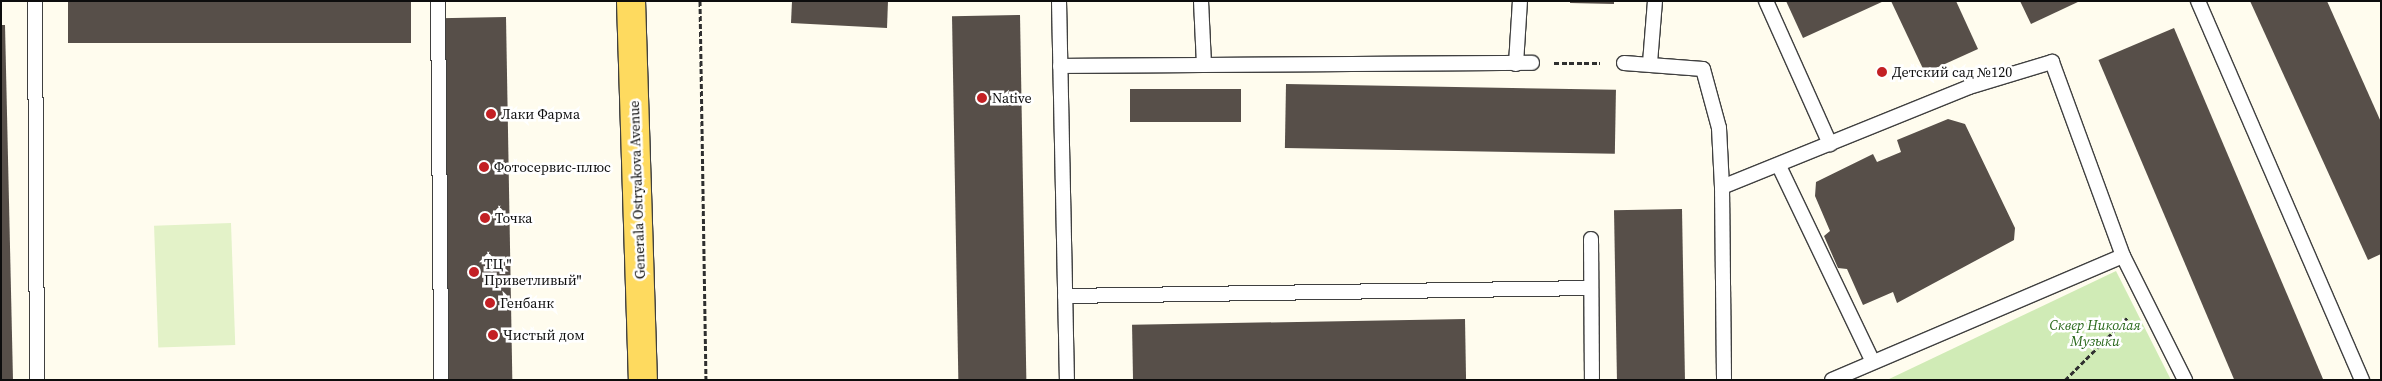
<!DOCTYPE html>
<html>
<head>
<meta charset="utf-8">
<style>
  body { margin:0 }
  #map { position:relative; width:2382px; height:381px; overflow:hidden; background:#fffcee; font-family:"Source Serif 4",serif }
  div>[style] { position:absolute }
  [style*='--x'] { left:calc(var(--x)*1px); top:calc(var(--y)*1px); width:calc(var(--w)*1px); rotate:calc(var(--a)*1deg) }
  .green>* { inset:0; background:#d0ebb6 }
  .pitch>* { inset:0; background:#e3f2c8; transform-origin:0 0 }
  .building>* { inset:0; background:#574f49; transform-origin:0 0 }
  .path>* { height:3px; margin-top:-1.5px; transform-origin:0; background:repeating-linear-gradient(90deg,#2f2f2f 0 5px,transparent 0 7.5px) }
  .roads { filter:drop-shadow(1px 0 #404040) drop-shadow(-1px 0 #404040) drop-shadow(0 1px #404040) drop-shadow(0 -1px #404040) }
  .service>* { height:14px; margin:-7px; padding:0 7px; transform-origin:7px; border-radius:7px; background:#fff }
  .primary>* { height:28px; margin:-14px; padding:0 14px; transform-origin:14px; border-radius:14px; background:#feda5f }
  .dots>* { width:14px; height:14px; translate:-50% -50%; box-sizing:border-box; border:2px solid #fff; border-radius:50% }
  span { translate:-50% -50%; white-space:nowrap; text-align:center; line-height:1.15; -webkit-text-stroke:5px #fff; paint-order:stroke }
  .poi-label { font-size:14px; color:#0d0d0d }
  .left { translate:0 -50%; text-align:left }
  .street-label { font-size:14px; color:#0d0d0d }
  .park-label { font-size:14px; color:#29681b; font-style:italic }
  .frame { position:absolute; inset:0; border:2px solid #0d0d0d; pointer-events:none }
</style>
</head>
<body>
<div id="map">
  <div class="green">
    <i style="clip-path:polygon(2116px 271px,2171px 380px,1887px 380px)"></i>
  </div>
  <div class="pitch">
    <i style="left:231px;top:223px;width:122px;height:77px;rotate:88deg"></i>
  </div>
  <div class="building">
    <i style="left:68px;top:1px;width:343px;height:42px"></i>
    <i style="clip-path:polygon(792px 1px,888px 1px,887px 28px,791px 23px)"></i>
    <i style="clip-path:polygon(1570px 1px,1614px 1px,1614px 4px,1570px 3px)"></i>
    <i style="clip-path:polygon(1786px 1px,1884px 1px,1803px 38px)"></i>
    <i style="clip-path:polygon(1891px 1px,1956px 1px,1978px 49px,1925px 73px)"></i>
    <i style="clip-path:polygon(2020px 1px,2080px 1px,2031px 24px)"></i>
    <i style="clip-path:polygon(2250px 1px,2327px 1px,2381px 122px,2381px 254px,2368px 260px)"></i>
    <i style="left:1020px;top:15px;width:365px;height:68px;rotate:89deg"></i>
    <i style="left:506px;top:17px;width:363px;height:67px;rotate:89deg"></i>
    <i style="clip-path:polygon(1px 25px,5px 25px,13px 380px,1px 380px)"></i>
    <i style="left:2174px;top:28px;width:383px;height:82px;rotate:67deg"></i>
    <i style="left:1286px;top:84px;width:330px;height:64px;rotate:1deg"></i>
    <i style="left:1241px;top:89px;width:33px;height:111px;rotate:90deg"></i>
    <i style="clip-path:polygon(1948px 119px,1965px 124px,2015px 228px,2014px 240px,1897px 303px,1893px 292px,1863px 305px,1847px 269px,1838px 268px,1824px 236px,1830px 231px,1815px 196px,1816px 182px,1873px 154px,1877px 162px,1901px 152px,1897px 140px)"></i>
    <i style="left:1682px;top:209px;width:171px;height:68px;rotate:89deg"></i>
    <i style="left:1465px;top:319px;width:61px;height:333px;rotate:89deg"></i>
  </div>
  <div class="path">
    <i style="--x:700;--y:1;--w:379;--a:89.1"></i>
    <i style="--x:1554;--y:63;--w:46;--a:0"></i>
    <i style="--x:2065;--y:380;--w:88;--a:-45"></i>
  </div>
  <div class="roads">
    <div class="service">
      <i style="--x:35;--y:1;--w:379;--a:89.7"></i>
      <i style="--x:438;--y:1;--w:379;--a:89.5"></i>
      <i style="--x:1059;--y:1;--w:379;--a:88.8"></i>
      <i style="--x:1201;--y:1;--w:64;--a:87.3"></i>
      <i style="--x:1766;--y:1;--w:157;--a:65.9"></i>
      <i style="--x:2198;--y:1;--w:413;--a:66.6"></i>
      <i style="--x:1624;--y:63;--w:79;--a:4.3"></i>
      <i style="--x:1703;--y:69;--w:61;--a:74.8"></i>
      <i style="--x:1719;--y:128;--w:59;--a:87.1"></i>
      <i style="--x:1722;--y:187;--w:266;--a:-22"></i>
      <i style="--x:1969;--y:87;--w:87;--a:-16.8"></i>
      <i style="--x:2052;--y:62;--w:207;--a:69.9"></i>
      <i style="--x:1650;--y:63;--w:62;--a:-85.4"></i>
      <i style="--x:1516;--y:64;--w:63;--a:-86.4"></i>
      <i style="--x:1060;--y:66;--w:472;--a:-0.4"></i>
      <i style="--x:1779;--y:166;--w:217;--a:64.4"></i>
      <i style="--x:1722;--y:187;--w:193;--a:89.4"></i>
      <i style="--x:1591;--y:239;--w:141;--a:89.6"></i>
      <i style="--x:1065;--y:296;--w:526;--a:-0.87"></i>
      <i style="--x:1832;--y:380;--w:316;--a:-23.1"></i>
      <i style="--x:2123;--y:256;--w:139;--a:63.4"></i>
    </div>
    <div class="primary">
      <i style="--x:631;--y:1;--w:379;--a:88.2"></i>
    </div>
  </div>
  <div class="dots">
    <i style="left:1882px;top:72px;background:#c32024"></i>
    <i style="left:982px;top:98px;background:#c32024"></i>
    <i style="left:491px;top:114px;background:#c32024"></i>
    <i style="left:484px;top:167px;background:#c32024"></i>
    <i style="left:485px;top:218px;background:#c32024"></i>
    <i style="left:474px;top:272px;background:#c32024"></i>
    <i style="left:490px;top:303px;background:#c32024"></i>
    <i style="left:493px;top:335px;background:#c32024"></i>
  </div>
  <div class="poi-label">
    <span class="left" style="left:1892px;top:72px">Детский сад №120</span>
    <span class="left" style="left:992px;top:98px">Native</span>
    <span class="left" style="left:501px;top:114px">Лаки Фарма</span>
    <span class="left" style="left:494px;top:167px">Фотосервис-плюс</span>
    <span class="left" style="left:495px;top:218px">Точка</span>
    <span class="left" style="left:484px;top:272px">ТЦ "<br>Приветливый"</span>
    <span class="left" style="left:500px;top:303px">Генбанк</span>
    <span class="left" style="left:503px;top:335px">Чистый дом</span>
  </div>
  <div class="street-label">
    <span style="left:637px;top:190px;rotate:-92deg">Generala Ostryakova Avenue</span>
  </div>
  <div class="park-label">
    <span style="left:2095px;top:333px">Сквер Николая<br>Музыки</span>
  </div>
  <div class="frame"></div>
</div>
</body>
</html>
